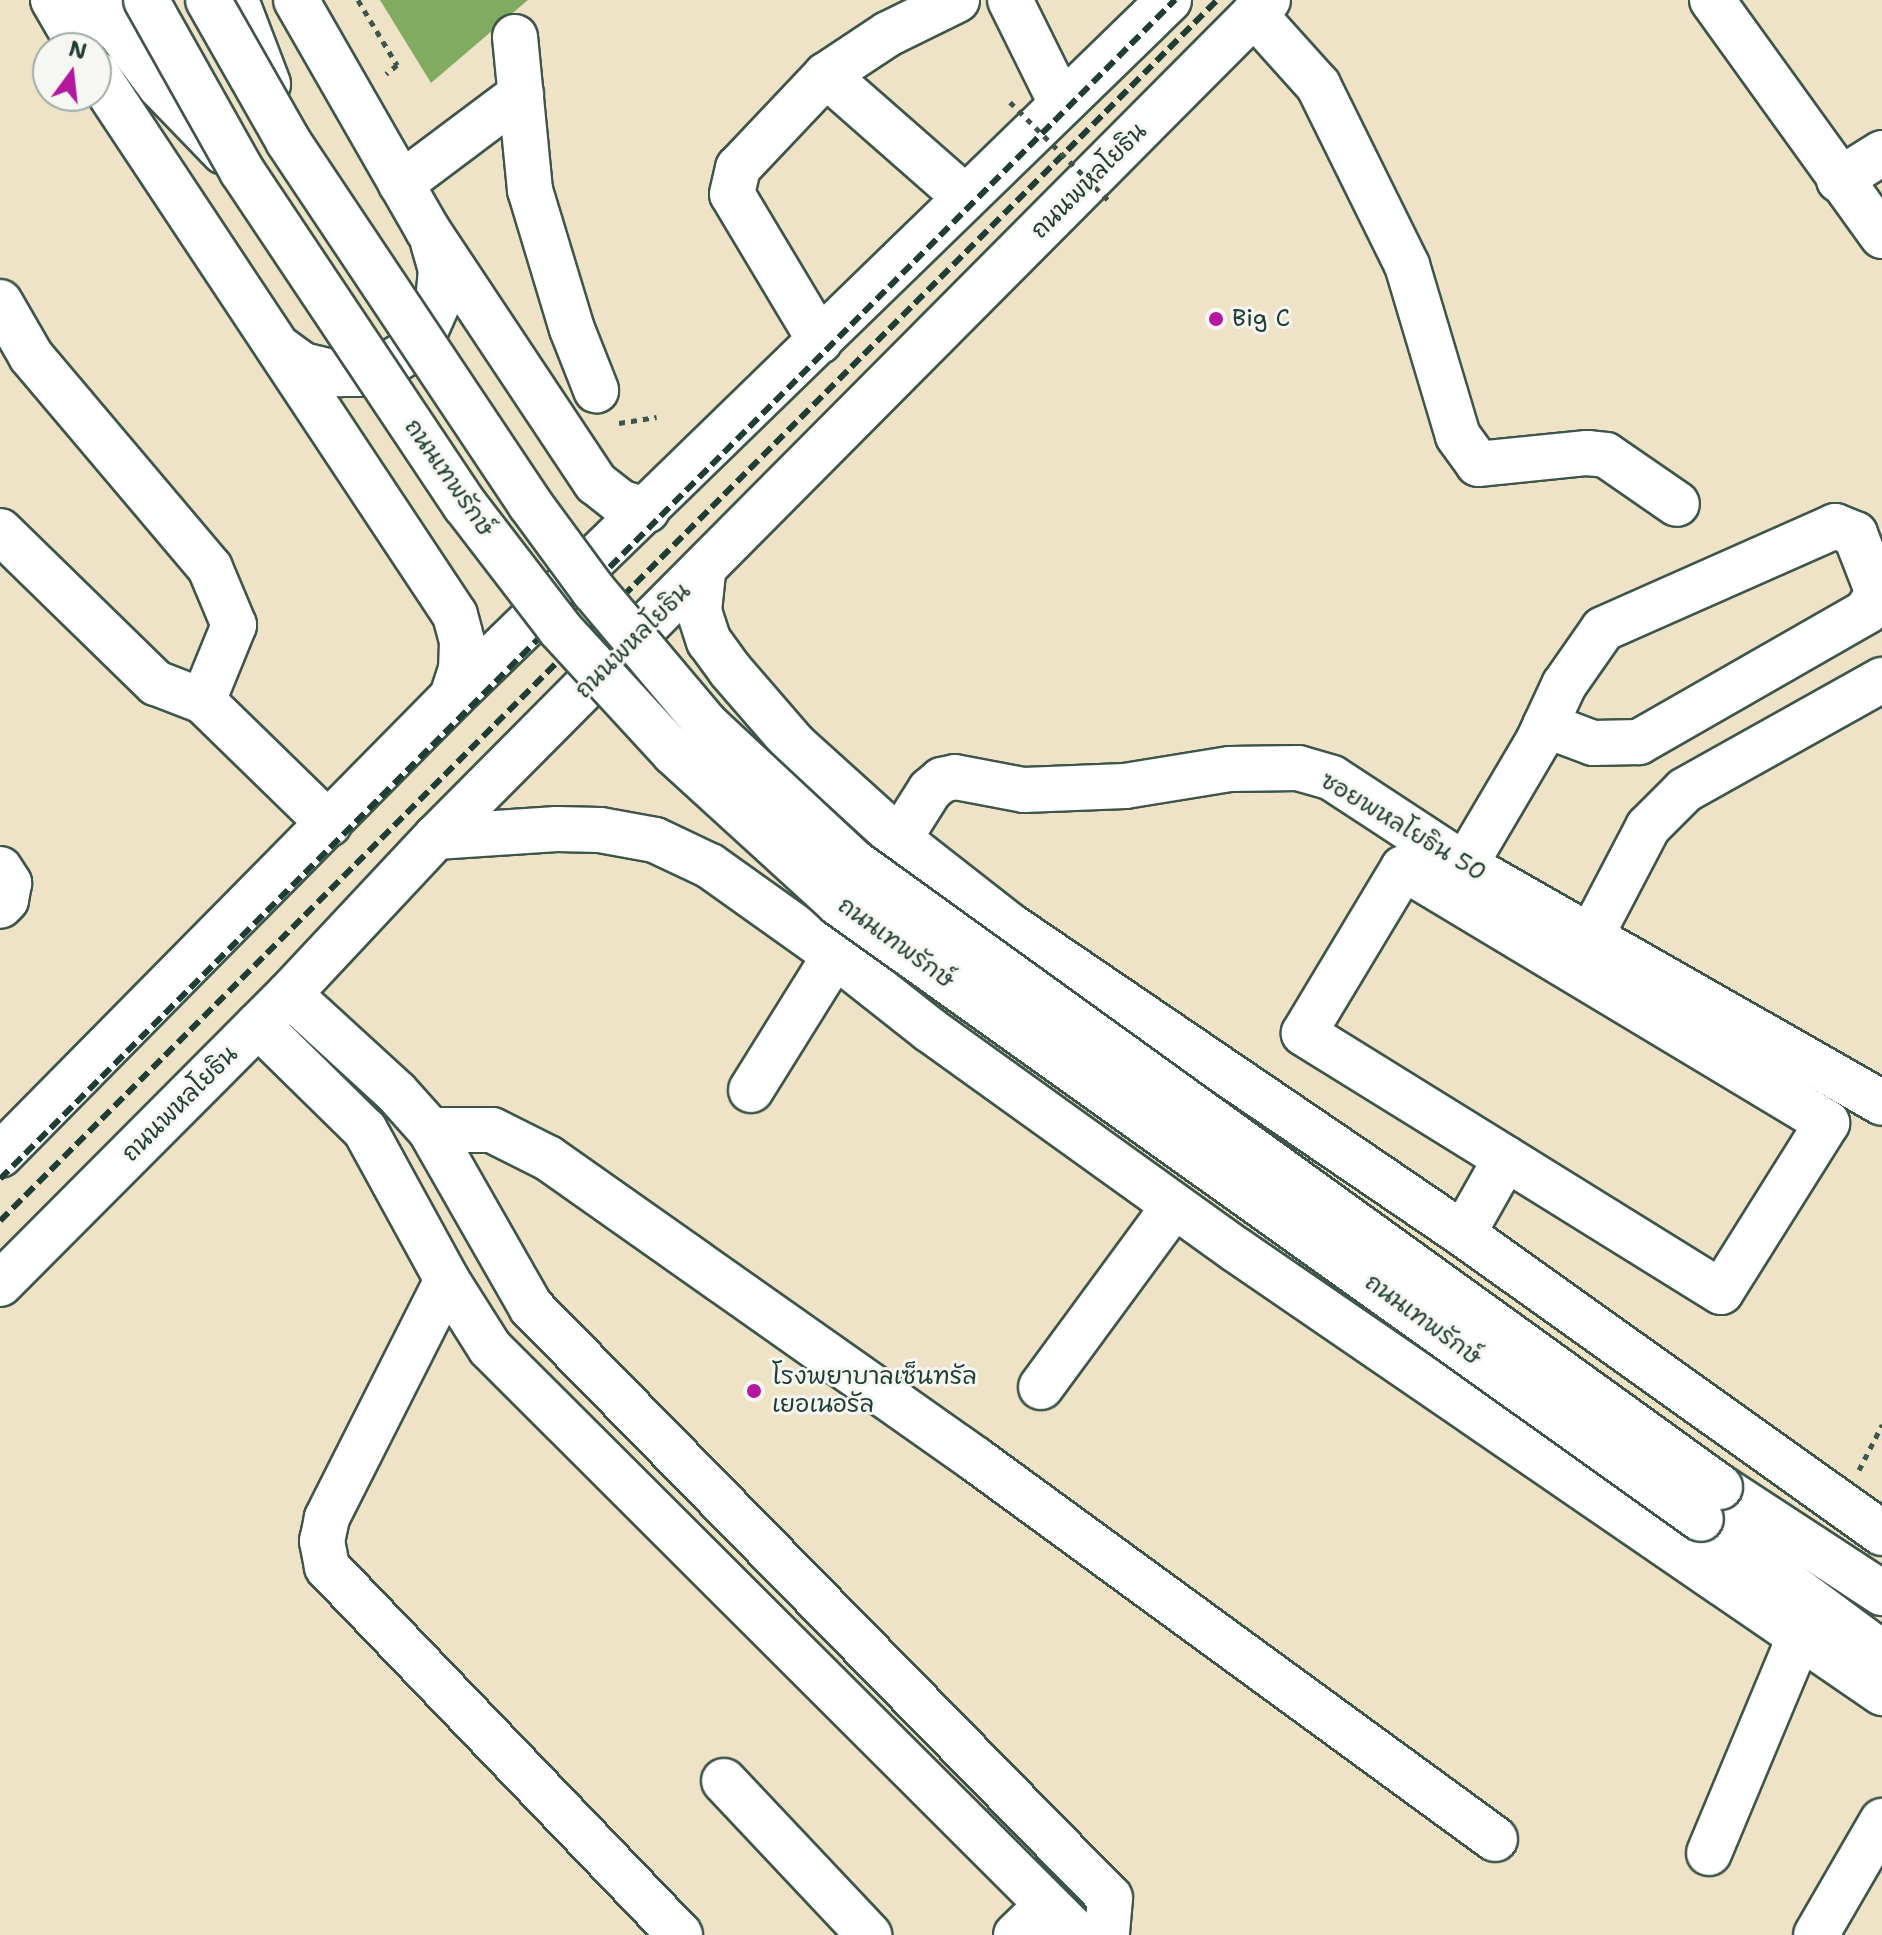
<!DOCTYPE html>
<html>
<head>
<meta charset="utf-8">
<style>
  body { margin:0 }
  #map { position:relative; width:1882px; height:1935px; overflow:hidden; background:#eee3c7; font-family:"Shantell Sans","Playpen Sans Thai",sans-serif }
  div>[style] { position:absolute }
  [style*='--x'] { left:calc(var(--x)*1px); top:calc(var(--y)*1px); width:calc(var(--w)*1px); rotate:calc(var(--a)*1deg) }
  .forest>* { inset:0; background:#82ab62 }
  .path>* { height:5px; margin-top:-2.5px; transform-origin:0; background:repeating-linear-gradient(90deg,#3e564a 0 6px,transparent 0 12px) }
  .roads { filter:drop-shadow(2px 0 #3e564a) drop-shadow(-2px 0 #3e564a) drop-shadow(0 2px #3e564a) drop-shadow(0 -2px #3e564a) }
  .minor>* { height:44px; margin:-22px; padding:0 22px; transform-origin:22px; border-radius:22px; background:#fff }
  .major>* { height:44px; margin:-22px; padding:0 22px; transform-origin:22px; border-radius:22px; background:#fff }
  .rail>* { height:6px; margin-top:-3px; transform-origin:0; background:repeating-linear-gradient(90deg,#1f3d34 0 12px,transparent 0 18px) }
  .path-bridge>* { height:5px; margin-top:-2.5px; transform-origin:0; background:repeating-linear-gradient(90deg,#3e564a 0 6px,transparent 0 12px) }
  .bridges { filter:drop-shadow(2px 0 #3e564a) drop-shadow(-2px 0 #3e564a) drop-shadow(0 2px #3e564a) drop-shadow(0 -2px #3e564a) }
  .major-bridge>* { height:44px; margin:-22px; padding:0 22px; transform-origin:22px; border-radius:22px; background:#fff }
  .dots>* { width:22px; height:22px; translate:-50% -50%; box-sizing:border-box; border:4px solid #f6f6f2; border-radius:50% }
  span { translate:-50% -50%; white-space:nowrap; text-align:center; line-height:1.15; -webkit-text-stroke:6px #f6f6f2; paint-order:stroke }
  .street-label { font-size:24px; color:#1f3d34 }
  .poi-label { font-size:24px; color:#1f3d34 }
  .left { translate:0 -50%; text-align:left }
  .north { position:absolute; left:32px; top:32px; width:80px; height:80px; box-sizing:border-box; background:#f6f6f2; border:2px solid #a0aca6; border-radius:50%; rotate:15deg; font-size:22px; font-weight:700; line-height:32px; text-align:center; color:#1f3d34 }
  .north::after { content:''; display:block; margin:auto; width:28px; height:36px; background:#b5179e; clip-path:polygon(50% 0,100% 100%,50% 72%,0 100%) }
</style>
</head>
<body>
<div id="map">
  <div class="forest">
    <i style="clip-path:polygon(380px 0,528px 0,431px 83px)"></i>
  </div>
  <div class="path">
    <i style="--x:358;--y:0;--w:76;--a:59"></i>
    <i style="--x:397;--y:65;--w:14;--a:141"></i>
    <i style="--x:619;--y:423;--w:38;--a:-9"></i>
    <i style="--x:1859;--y:1470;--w:51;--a:-62.9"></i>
  </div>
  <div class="roads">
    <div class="minor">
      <i style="--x:1010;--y:0;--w:115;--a:63.7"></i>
      <i style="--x:1712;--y:0;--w:291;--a:54.2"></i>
      <i style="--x:1254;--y:14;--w:96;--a:48"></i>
      <i style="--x:1318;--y:85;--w:201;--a:63.7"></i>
      <i style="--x:1407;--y:265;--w:178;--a:73.4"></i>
      <i style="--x:1458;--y:436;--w:34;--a:54"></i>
      <i style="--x:1478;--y:464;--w:110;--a:-5.8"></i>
      <i style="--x:1587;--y:453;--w:19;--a:6"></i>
      <i style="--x:1606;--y:455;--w:86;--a:34.6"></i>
      <i style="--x:515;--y:37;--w:154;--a:84.4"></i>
      <i style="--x:530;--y:190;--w:145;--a:73.2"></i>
      <i style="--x:572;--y:329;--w:66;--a:68.5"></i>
      <i style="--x:826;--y:75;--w:185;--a:41.3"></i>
      <i style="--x:1839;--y:180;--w:51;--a:-32.1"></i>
      <i style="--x:401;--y:184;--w:150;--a:-36.9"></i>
      <i style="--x:0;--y:302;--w:62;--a:60.1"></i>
      <i style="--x:31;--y:356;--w:277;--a:49.8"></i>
      <i style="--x:210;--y:568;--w:62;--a:67.2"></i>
      <i style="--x:234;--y:625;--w:82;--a:112.2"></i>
      <i style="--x:820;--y:341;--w:171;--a:-120.9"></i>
      <i style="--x:732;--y:194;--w:27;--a:-77"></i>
      <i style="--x:738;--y:168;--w:128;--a:-46.6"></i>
      <i style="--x:826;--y:75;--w:74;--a:-33.5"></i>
      <i style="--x:888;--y:34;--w:77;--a:-26.2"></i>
      <i style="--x:0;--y:531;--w:218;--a:44.3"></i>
      <i style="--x:156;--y:683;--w:50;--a:21"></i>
      <i style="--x:203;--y:701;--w:176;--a:44.3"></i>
      <i style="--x:899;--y:839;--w:58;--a:-57.7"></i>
      <i style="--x:930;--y:790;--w:16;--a:-40"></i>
      <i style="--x:942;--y:780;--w:13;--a:-13"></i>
      <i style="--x:955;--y:777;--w:70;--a:10.7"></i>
      <i style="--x:1024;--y:790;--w:101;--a:-2.3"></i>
      <i style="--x:1125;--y:786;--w:106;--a:-9.2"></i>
      <i style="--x:1230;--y:769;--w:68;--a:-0.8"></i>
      <i style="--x:1298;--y:768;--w:35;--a:16"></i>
      <i style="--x:1332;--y:778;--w:159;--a:33.2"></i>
      <i style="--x:1465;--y:865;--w:480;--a:29.7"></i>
      <i style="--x:1465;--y:865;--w:144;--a:-59.5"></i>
      <i style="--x:1538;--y:741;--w:62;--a:-65.1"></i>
      <i style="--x:1564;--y:685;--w:68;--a:-55.1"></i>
      <i style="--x:1603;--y:629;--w:254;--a:-23.9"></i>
      <i style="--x:1835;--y:526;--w:22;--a:22"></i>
      <i style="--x:1855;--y:534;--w:63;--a:68.7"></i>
      <i style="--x:1878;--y:593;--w:22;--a:122"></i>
      <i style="--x:1866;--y:612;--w:262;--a:150.2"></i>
      <i style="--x:1639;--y:742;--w:46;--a:178.8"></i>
      <i style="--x:1593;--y:743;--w:51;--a:-159.4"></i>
      <i style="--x:1403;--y:868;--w:495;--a:31"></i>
      <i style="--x:1827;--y:1123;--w:199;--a:122.1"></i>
      <i style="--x:1721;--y:1292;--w:491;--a:-148.2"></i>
      <i style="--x:1304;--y:1033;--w:192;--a:-59"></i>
      <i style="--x:0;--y:869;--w:17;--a:57"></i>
      <i style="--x:9;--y:883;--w:17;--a:100"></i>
      <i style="--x:6;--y:900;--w:8;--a:135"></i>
      <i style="--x:1590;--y:938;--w:125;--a:-62.4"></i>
      <i style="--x:1648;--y:827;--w:52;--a:-45"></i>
      <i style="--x:1685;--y:790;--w:226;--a:-29.2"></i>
      <i style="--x:289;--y:994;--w:145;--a:42.5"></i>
      <i style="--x:396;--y:1092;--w:51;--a:48.2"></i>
      <i style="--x:430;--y:1130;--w:204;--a:60.3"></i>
      <i style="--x:531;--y:1307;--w:827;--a:45.59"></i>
      <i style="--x:1110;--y:1898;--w:37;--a:95"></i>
      <i style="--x:258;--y:1025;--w:150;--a:44.5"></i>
      <i style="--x:365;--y:1130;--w:171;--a:61.3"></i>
      <i style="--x:447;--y:1280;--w:80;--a:57.7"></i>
      <i style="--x:490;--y:1348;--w:831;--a:44.95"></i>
      <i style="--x:751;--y:1090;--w:159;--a:-58.1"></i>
      <i style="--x:430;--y:1130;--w:62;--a:0"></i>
      <i style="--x:492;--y:1130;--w:63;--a:26.6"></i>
      <i style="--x:548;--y:1158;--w:522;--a:35.18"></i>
      <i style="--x:975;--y:1459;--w:644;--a:36.16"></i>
      <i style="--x:1463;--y:1234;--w:87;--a:-60.5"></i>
      <i style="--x:447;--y:1280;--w:267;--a:116.8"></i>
      <i style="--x:327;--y:1518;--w:24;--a:102"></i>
      <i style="--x:322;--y:1541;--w:26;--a:79"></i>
      <i style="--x:327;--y:1567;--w:510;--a:46.19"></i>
      <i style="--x:1041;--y:1387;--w:225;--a:-53.7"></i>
      <i style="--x:724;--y:1781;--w:212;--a:46.7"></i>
      <i style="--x:1709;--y:1853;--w:236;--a:-67.3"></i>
      <i style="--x:1016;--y:1935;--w:42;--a:-44"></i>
      <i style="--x:1816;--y:1935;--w:132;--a:-59.9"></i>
    </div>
    <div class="major">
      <i style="--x:53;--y:0;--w:56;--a:59.7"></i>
      <i style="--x:96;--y:0;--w:107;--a:53.3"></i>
      <i style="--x:160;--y:86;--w:92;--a:45.9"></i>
      <i style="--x:236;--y:0;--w:90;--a:69.1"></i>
      <i style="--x:296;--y:0;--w:264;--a:60.2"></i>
      <i style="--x:427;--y:229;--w:305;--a:56.4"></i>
      <i style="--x:596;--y:483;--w:33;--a:38"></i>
      <i style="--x:622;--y:503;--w:26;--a:16"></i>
      <i style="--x:96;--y:73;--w:650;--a:56.48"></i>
      <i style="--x:455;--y:615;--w:28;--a:75"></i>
      <i style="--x:462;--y:642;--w:27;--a:92"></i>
      <i style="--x:461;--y:669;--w:29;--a:108"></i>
      <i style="--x:278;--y:347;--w:31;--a:36"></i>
      <i style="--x:303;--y:365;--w:38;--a:14"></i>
      <i style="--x:340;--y:374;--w:18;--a:0"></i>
      <i style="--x:358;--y:374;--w:30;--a:-17"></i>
      <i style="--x:387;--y:365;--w:22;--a:-32"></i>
      <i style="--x:406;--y:353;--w:28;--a:-48"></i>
      <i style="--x:425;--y:332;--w:32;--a:-66"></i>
      <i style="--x:438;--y:303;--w:33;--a:-85"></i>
      <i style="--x:441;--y:270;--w:29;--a:-106"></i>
      <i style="--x:703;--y:573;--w:38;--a:96"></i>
      <i style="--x:699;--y:611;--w:32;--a:72"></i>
      <i style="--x:709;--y:641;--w:36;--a:54"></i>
      <i style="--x:730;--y:670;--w:99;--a:49.1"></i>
      <i style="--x:795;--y:745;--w:140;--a:42.1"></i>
      <i style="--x:899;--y:839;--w:140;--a:38"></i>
      <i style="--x:1009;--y:925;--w:549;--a:34.24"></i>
      <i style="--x:1463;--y:1234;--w:515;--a:35.51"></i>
      <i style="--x:436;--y:837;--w:121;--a:-3.8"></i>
      <i style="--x:557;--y:829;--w:43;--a:1.3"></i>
      <i style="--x:600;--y:830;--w:56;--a:10.3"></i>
      <i style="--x:655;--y:840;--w:61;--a:25.3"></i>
      <i style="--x:710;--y:866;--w:153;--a:35.5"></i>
      <i style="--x:835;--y:955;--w:121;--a:38.3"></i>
      <i style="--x:930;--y:1030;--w:375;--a:35.7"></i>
      <i style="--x:1235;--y:1249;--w:785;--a:34.46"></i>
      <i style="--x:0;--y:1155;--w:643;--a:-45.38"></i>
      <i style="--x:452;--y:697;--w:1000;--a:-44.19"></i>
      <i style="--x:0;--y:1284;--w:409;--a:-45.1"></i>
      <i style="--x:289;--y:994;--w:215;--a:-46.9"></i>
      <i style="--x:436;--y:837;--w:1180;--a:-45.17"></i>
      <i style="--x:1720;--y:1487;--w:194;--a:33.2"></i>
      <i style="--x:1701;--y:1519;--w:225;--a:36.5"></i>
    </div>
  </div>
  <div class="rail">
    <i style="--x:0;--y:1179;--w:1665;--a:-45.1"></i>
    <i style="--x:0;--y:1221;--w:1724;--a:-45.09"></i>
  </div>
  <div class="path-bridge">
    <i style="--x:1010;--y:102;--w:139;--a:45"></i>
  </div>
  <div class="bridges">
    <div class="major-bridge">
      <i style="--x:146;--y:0;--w:196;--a:60.7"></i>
      <i style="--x:242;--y:171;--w:402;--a:56.3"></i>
      <i style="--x:465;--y:505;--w:156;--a:52.5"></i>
      <i style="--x:560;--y:629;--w:168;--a:47.4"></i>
      <i style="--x:674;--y:753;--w:222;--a:42.4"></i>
      <i style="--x:838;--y:903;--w:1060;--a:35.52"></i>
      <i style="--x:208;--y:0;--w:162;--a:60.4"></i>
      <i style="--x:288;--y:141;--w:436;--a:56.3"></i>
      <i style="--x:530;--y:504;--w:108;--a:53.7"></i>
      <i style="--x:594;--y:591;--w:174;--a:49.9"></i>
      <i style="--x:706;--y:724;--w:202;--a:43"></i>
      <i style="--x:854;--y:862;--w:1068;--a:35.82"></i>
    </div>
  </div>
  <div class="dots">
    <i style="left:1216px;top:319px;background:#b5179e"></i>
    <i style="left:754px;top:1391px;background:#b5179e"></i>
  </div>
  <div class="street-label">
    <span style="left:1089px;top:181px;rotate:-45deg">ถนนพหลโยธิน</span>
    <span style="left:449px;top:478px;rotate:55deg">ถนนเทพรักษ์</span>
    <span style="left:633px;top:641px;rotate:-45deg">ถนนพหลโยธิน</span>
    <span style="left:1403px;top:827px;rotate:31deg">ซอยพหลโยธิน 50</span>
    <span style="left:896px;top:943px;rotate:36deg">ถนนเทพรักษ์</span>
    <span style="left:180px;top:1104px;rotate:-45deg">ถนนพหลโยธิน</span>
    <span style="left:1423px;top:1320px;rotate:36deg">ถนนเทพรักษ์</span>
  </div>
  <div class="poi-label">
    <span class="left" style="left:1232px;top:319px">Big C</span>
    <span class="left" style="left:772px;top:1391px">โรงพยาบาลเซ็นทรัล<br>เยอเนอรัล</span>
  </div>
  <div class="north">N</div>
</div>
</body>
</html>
